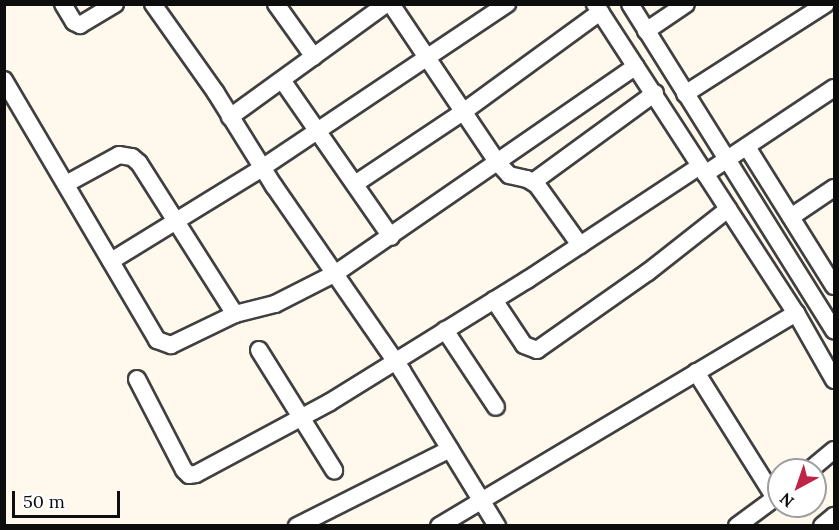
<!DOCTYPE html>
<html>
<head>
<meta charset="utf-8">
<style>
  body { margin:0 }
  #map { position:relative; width:839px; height:530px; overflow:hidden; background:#fff9ed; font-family:Lora,serif }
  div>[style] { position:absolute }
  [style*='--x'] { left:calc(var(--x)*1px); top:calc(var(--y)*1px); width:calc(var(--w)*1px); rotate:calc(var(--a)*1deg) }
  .roads { filter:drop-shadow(2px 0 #404040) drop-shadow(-2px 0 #404040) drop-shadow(0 2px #404040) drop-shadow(0 -2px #404040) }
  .street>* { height:16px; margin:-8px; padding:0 8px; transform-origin:8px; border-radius:8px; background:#fff }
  span { translate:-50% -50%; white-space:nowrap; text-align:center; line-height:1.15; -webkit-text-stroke:6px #fff; paint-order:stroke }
  .frame { position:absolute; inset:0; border:6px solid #0d0d0d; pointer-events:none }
  .north { position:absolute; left:767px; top:458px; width:60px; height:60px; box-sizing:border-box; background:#fff; border:2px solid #9e9e9e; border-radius:50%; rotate:220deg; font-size:16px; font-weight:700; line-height:24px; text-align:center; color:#0d0d0d }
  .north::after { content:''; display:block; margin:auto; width:21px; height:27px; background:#be2444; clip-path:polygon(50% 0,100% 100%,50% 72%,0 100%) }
  .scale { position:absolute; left:12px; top:491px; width:108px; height:27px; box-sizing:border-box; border:3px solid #0d0d0d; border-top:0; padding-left:8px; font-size:18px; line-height:21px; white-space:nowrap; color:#0d0d0d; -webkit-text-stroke:4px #fff; paint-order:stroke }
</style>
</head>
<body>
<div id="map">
  <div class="roads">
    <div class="street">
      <i style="--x:63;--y:4;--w:21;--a:59"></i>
      <i style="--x:74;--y:22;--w:7;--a:27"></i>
      <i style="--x:80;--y:25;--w:41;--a:-31"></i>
      <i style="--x:153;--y:4;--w:109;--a:54.7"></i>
      <i style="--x:216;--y:93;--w:110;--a:58.1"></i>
      <i style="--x:274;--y:186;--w:225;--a:55.3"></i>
      <i style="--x:402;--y:371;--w:182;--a:58.5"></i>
      <i style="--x:276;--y:4;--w:65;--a:54.4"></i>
      <i style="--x:391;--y:4;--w:190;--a:56.1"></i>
      <i style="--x:497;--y:162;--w:18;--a:47"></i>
      <i style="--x:509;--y:175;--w:18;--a:13"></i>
      <i style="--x:527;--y:179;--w:12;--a:31"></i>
      <i style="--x:537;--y:185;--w:74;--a:54.4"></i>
      <i style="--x:595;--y:4;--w:369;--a:57"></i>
      <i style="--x:796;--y:313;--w:77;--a:60.4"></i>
      <i style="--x:630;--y:4;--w:385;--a:58"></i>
      <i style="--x:646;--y:31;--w:48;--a:-34"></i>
      <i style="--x:4;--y:80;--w:302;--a:59.5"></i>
      <i style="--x:157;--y:340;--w:15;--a:20"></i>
      <i style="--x:171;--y:345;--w:71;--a:-25.8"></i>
      <i style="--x:235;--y:314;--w:41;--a:-14"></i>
      <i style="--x:275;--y:304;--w:68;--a:-26.9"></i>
      <i style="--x:336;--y:273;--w:364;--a:-34.6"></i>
      <i style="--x:282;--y:80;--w:191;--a:55.2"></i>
      <i style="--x:685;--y:94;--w:167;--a:-32.6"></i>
      <i style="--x:230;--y:117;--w:193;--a:-35.9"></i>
      <i style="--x:747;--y:147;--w:164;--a:58"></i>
      <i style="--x:705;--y:174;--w:155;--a:-33.7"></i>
      <i style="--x:533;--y:182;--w:151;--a:-36.1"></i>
      <i style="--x:66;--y:184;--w:60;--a:-28.7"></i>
      <i style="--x:119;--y:155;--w:13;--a:9"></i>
      <i style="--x:132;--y:157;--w:9;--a:41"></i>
      <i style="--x:139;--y:163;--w:179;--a:57.6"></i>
      <i style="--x:355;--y:184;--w:130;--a:-33.7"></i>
      <i style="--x:463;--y:112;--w:170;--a:-36.1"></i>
      <i style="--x:791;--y:217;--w:52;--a:-34"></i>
      <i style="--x:111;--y:261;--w:177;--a:-31.6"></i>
      <i style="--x:262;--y:168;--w:295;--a:-33.8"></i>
      <i style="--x:494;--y:300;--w:54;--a:56.3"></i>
      <i style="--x:524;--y:345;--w:14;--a:21"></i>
      <i style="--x:537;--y:350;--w:136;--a:-35.1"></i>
      <i style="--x:648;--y:272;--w:102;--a:-38.2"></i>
      <i style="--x:445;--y:330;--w:92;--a:56.5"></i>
      <i style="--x:259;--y:350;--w:142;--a:58"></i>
      <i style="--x:696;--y:372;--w:149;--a:57.9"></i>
      <i style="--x:137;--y:379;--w:102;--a:62.7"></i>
      <i style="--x:184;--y:470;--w:7;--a:45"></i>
      <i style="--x:189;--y:475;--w:7;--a:-8"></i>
      <i style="--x:196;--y:474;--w:152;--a:-28.2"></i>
      <i style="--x:330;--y:402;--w:232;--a:-31.8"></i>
      <i style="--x:527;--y:280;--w:207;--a:-33.4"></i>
      <i style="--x:810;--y:470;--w:31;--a:-40"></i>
      <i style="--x:297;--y:526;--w:171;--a:-26.7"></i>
      <i style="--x:439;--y:526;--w:416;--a:-30.8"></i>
      <i style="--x:737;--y:526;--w:52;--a:-36.4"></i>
      <i style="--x:822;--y:526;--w:16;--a:-40"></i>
    </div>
  </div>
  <div class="frame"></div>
  <div class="north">N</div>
  <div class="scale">50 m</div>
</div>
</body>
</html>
